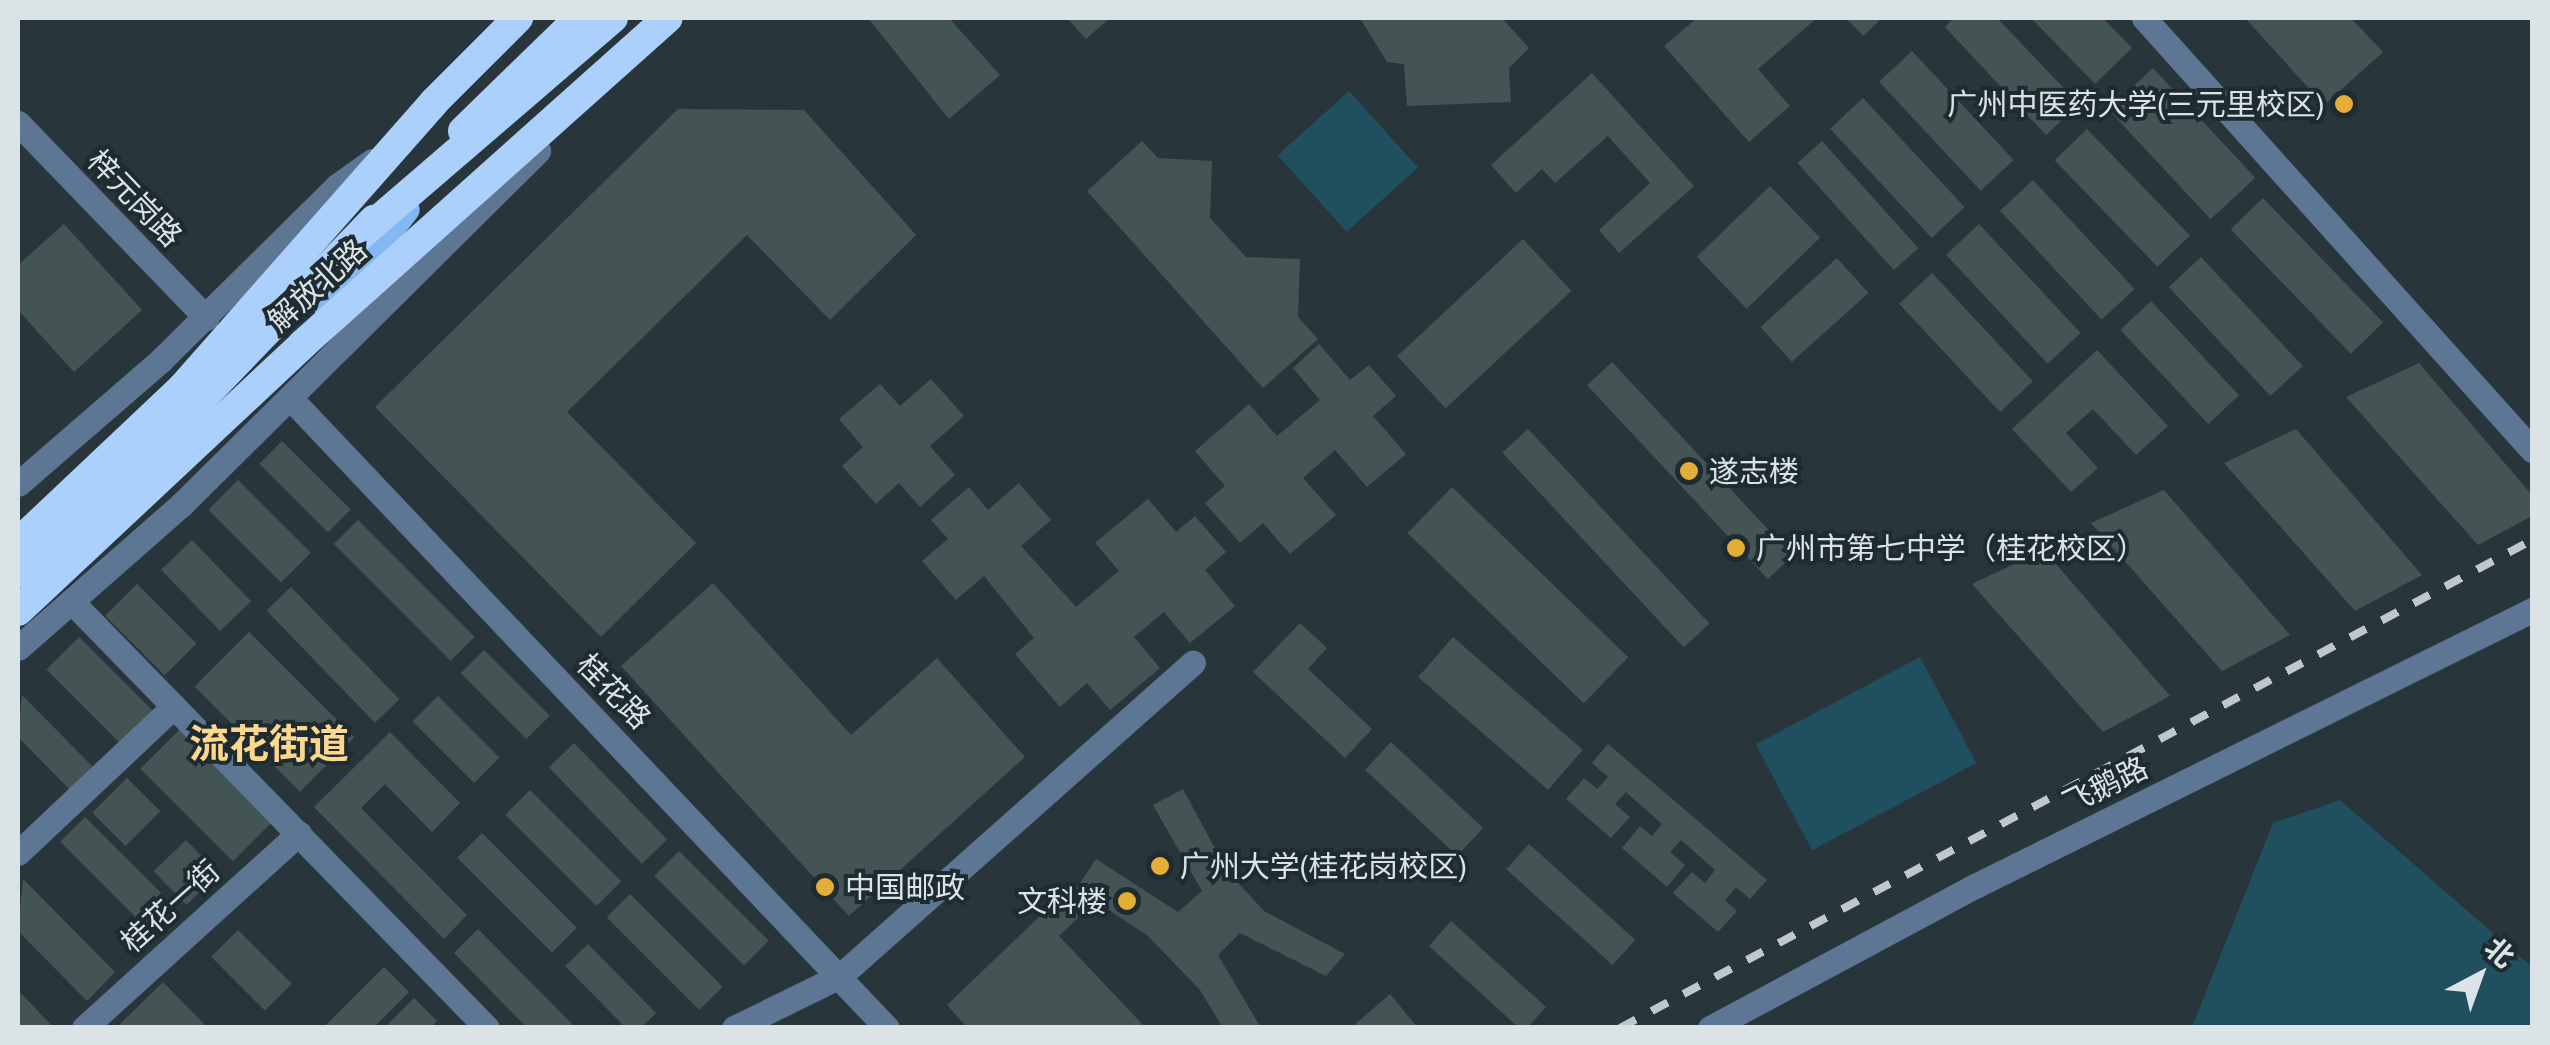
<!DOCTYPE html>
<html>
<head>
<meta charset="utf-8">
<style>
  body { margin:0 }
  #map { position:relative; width:2550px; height:1045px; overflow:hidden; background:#28363c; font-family:"Archivo Narrow","Noto Sans SC",sans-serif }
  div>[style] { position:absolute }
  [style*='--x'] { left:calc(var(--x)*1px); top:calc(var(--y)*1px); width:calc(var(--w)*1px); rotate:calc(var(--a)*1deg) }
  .green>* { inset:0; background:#204f5f; transform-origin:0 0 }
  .building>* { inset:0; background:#445454; transform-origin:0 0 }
  .minor>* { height:25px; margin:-12.5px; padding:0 12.5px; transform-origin:12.5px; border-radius:12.5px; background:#5d7693 }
  .major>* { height:25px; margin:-12.5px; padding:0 12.5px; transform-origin:12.5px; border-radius:12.5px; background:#83b8f3 }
  .highway>* { height:30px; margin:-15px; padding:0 15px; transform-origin:15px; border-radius:15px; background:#abd0fb }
  .rail>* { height:8px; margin-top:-4px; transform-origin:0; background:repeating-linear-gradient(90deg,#bec7cb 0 18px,transparent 0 36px) }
  .highway-bridge>* { height:30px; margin:-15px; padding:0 15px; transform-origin:15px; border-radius:15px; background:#abd0fb }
  .dots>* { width:28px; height:28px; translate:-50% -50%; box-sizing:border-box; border:5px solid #1e2c31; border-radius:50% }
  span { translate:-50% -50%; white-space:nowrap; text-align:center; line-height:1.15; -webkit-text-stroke:8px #1e2c31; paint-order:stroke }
  .poi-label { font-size:30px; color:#dbe3e7 }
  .right { translate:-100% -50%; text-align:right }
  .left { translate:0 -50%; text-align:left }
  .street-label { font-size:30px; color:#dbe3e7 }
  .district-label { font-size:40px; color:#fdd78e; font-weight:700 }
  .frame { position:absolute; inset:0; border:20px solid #dbe3e7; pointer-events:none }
  .north { position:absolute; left:2430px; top:925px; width:100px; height:100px; -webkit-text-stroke:8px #1e2c31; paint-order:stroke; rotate:41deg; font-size:28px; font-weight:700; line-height:40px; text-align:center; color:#dbe3e7 }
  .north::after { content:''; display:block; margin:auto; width:35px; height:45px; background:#dbe3e7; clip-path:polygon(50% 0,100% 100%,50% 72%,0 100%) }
</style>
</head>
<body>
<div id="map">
  <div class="green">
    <i style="left:1349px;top:91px;width:103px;height:96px;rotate:48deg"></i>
    <i style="left:1920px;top:657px;width:120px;height:186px;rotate:62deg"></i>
    <i style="clip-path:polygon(2340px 800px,2532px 967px,2532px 1027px,2192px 1027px,2273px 823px)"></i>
  </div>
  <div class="building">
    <i style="clip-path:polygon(868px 18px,949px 18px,1000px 75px,949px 119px)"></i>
    <i style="clip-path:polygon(1067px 18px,1110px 18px,1086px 39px)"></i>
    <i style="clip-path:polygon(1360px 18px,1502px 18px,1529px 48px,1509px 68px,1511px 102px,1407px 106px,1404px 64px,1387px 62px)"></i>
    <i style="clip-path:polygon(1697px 18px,1817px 18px,1758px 69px,1790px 106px,1749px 142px,1664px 46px)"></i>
    <i style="clip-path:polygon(1846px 18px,1875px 18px,1879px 21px,1863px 36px)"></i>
    <i style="clip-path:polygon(1954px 18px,1997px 18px,2079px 104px,2046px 135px,1945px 27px)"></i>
    <i style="clip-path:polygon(2031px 18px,2103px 18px,2132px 48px,2095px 84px)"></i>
    <i style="clip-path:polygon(2245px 18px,2351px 18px,2383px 52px,2324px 105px)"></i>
    <i style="left:1912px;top:51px;width:149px;height:45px;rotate:47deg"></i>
    <i style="left:2153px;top:68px;width:150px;height:61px;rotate:47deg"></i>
    <i style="clip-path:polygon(1592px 73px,1694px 186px,1619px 253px,1599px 230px,1650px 183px,1608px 136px,1555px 183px,1542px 169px,1516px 193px,1491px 165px)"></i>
    <i style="left:1863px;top:98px;width:149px;height:45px;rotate:47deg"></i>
    <i style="clip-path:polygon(678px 109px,804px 110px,916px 235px,830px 320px,747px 235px,567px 412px,696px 543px,601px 637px,375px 407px)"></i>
    <i style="left:2087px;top:129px;width:148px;height:45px;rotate:46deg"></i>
    <i style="clip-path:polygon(1142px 141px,1158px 158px,1212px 161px,1210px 218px,1246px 257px,1300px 259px,1298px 317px,1318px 339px,1263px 388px,1087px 191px)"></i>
    <i style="left:1822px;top:141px;width:144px;height:33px;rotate:48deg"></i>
    <i style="left:2033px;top:180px;width:149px;height:45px;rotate:47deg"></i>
    <i style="left:1770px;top:186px;width:72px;height:102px;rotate:46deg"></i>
    <i style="left:2263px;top:198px;width:173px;height:45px;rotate:46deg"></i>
    <i style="clip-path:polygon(64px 224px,142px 310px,74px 372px,18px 310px,18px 265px)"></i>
    <i style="left:1979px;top:224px;width:149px;height:45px;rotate:47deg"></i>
    <i style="left:1523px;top:239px;width:71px;height:172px;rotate:47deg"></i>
    <i style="left:2201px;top:257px;width:149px;height:44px;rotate:47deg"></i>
    <i style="left:1837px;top:258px;width:47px;height:103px;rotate:48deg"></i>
    <i style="left:1932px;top:273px;width:148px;height:45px;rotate:47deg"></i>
    <i style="left:2151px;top:301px;width:129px;height:42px;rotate:47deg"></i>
    <i style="clip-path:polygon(1319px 344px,1350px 380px,1369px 365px,1396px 396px,1373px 416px,1406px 454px,1367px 487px,1335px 450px,1303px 478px,1336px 515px,1290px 554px,1263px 523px,1240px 543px,1205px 503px,1225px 486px,1195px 451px,1249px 404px,1277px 436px,1320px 400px,1293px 368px)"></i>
    <i style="clip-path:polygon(2097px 350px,2168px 426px,2136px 455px,2093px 409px,2066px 433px,2098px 468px,2071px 492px,2012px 429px)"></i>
    <i style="left:1612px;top:362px;width:265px;height:34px;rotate:47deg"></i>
    <i style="clip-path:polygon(2419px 363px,2532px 495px,2532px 516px,2478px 545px,2346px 397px)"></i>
    <i style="clip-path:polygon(931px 379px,964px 416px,930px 446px,955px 475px,920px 507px,899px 483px,876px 504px,842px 466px,863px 447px,839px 419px,880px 384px,900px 406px)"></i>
    <i style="left:1528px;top:429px;width:266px;height:35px;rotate:47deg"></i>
    <i style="clip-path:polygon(2296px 429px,2422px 575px,2355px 611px,2224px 463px)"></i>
    <i style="left:282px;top:441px;width:97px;height:32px;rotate:45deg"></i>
    <i style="left:238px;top:480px;width:103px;height:42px;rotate:45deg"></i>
    <i style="clip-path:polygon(1019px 483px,1051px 520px,1021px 546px,1076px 607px,1119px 571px,1095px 543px,1148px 499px,1176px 532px,1195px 516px,1226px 552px,1205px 570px,1235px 606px,1190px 643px,1164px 612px,1134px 637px,1160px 668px,1110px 710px,1087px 683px,1060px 707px,1015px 654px,1034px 638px,984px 576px,956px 600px,922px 561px,948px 539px,931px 520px,969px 487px,988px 510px)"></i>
    <i style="left:1452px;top:487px;width:245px;height:64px;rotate:44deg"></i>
    <i style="clip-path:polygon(2164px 490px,2290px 635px,2222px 671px,2091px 523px)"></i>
    <i style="left:358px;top:520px;width:165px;height:34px;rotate:45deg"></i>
    <i style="left:192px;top:540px;width:85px;height:43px;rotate:46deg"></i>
    <i style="clip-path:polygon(2044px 550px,2170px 696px,2103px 732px,1972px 584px)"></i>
    <i style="clip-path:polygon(713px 583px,851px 735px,937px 658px,1025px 757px,849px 916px,621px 666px)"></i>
    <i style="left:137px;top:584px;width:84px;height:45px;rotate:45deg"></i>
    <i style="left:291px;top:587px;width:156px;height:34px;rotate:46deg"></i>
    <i style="clip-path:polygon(1300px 623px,1327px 648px,1308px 669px,1372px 729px,1345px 758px,1253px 672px)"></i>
    <i style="left:249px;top:632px;width:149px;height:77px;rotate:45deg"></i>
    <i style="left:79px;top:637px;width:110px;height:46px;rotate:45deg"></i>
    <i style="left:1453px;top:637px;width:172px;height:53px;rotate:41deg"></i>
    <i style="left:484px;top:650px;width:93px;height:33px;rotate:45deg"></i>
    <i style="clip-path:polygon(22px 695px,95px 769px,72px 792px,18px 737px)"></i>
    <i style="left:438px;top:696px;width:87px;height:36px;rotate:45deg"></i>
    <i style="left:182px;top:727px;width:131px;height:59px;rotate:45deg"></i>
    <i style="clip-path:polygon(390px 732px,460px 803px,432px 832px,385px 784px,361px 808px,467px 915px,444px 939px,314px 807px)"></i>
    <i style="left:1391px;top:742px;width:126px;height:38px;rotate:43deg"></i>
    <i style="left:574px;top:743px;width:134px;height:35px;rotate:46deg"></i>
    <i style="clip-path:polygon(1608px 744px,1767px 880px,1750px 899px,1736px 887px,1725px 900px,1737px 911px,1718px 932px,1673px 893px,1692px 872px,1705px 883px,1715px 870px,1681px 840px,1670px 852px,1685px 865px,1667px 887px,1622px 848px,1640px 826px,1652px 836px,1662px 824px,1626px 792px,1615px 804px,1630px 817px,1611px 838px,1566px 799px,1584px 778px,1597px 789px,1608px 777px,1592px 763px)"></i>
    <i style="left:127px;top:778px;width:47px;height:49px;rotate:45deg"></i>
    <i style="clip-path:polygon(1183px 789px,1227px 871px,1264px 911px,1345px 954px,1326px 976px,1240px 933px,1218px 955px,1261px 1028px,1223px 1028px,1200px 990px,1147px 935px,1076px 889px,1096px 859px,1178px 912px,1202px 891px,1153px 805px)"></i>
    <i style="left:530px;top:790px;width:129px;height:35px;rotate:45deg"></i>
    <i style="left:85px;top:817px;width:132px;height:35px;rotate:45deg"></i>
    <i style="left:482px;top:833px;width:134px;height:35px;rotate:45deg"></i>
    <i style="left:186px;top:840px;width:47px;height:45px;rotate:46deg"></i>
    <i style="left:1529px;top:844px;width:143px;height:34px;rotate:42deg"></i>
    <i style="left:679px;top:851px;width:127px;height:35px;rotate:45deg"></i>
    <i style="clip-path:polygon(23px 879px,115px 972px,87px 1001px,18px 931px)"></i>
    <i style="clip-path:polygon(1066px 891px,1085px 911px,1059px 936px,1146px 1028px,968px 1028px,947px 1005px)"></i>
    <i style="left:630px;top:894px;width:131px;height:33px;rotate:45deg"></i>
    <i style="clip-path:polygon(1451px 921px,1546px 1007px,1527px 1028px,1519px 1028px,1429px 946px)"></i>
    <i style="clip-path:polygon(478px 929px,576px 1028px,527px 1028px,454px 953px)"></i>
    <i style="left:238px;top:930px;width:76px;height:38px;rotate:45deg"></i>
    <i style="clip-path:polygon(588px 944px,656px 1013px,641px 1028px,626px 1028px,565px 966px)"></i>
    <i style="clip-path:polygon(384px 967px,409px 992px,373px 1028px,323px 1028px)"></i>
    <i style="clip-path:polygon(163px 982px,208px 1028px,116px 1028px)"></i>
    <i style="clip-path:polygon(18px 990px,54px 1028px,18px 1028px)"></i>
    <i style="clip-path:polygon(1390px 994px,1418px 1028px,1351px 1028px)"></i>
    <i style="clip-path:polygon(414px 998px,437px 1021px,430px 1028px,384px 1028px)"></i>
  </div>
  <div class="minor">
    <i style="--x:2144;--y:18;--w:581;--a:48.07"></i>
    <i style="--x:18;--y:123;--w:271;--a:46"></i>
    <i style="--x:292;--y:400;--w:865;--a:46.55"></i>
    <i style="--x:18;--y:484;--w:189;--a:-40.9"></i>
    <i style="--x:161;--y:360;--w:247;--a:-44.7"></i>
    <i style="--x:337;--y:186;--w:43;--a:-35.5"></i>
    <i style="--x:73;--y:603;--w:593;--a:45.75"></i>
    <i style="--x:18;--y:648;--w:217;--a:-41.3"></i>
    <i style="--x:181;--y:505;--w:503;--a:-44.76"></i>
    <i style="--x:18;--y:853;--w:214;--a:-43.3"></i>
    <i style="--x:84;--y:1028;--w:290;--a:-42.2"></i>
    <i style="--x:734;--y:1028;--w:118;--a:-26.1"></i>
    <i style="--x:840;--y:976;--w:472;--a:-41.6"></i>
    <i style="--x:1710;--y:1028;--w:301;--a:-28.2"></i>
    <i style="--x:1975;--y:886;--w:622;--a:-26.36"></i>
  </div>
  <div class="major">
    <i style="--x:327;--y:312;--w:130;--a:-52.2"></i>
  </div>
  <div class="highway">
    <i style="--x:463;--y:131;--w:162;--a:-44.2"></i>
    <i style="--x:18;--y:543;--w:227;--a:-43.4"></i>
    <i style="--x:183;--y:387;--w:380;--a:-48.6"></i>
    <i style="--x:434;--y:102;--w:119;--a:-45"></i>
    <i style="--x:18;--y:573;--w:195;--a:-42.7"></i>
    <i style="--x:161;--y:441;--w:307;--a:-46.1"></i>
    <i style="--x:18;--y:611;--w:391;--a:-43.1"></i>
    <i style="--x:303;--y:344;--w:489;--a:-41.8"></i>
  </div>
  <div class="rail">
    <i style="--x:1620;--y:1028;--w:1034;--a:-28.15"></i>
  </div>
  <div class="highway-bridge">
    <i style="--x:356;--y:239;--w:339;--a:-40.7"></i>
  </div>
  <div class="dots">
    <i style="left:2344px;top:104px;background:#e4ad35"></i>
    <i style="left:1689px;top:471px;background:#e4ad35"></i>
    <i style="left:1736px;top:548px;background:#e4ad35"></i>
    <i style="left:1160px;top:866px;background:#e4ad35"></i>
    <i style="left:825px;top:887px;background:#e4ad35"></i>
    <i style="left:1127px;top:901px;background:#e4ad35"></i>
  </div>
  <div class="poi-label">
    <span class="right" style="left:2324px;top:104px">广州中医药大学(三元里校区)</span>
    <span class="left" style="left:1709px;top:471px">遂志楼</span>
    <span class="left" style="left:1756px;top:548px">广州市第七中学（桂花校区）</span>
    <span class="left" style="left:1180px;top:866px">广州大学(桂花岗校区)</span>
    <span class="left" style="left:845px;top:887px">中国邮政</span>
    <span class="right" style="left:1107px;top:901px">文科楼</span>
  </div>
  <div class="street-label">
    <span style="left:135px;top:198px;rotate:46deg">梓元岗路</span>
    <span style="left:317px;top:285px;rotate:-42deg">解放北路</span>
    <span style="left:614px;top:691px;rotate:46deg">桂花路</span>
    <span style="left:2105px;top:785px;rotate:-26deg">飞鹅路</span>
    <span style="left:170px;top:906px;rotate:-42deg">桂花一街</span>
  </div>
  <div class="district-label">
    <span style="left:269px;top:744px">流花街道</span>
  </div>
  <div class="frame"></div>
  <div class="north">北</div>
</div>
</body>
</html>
